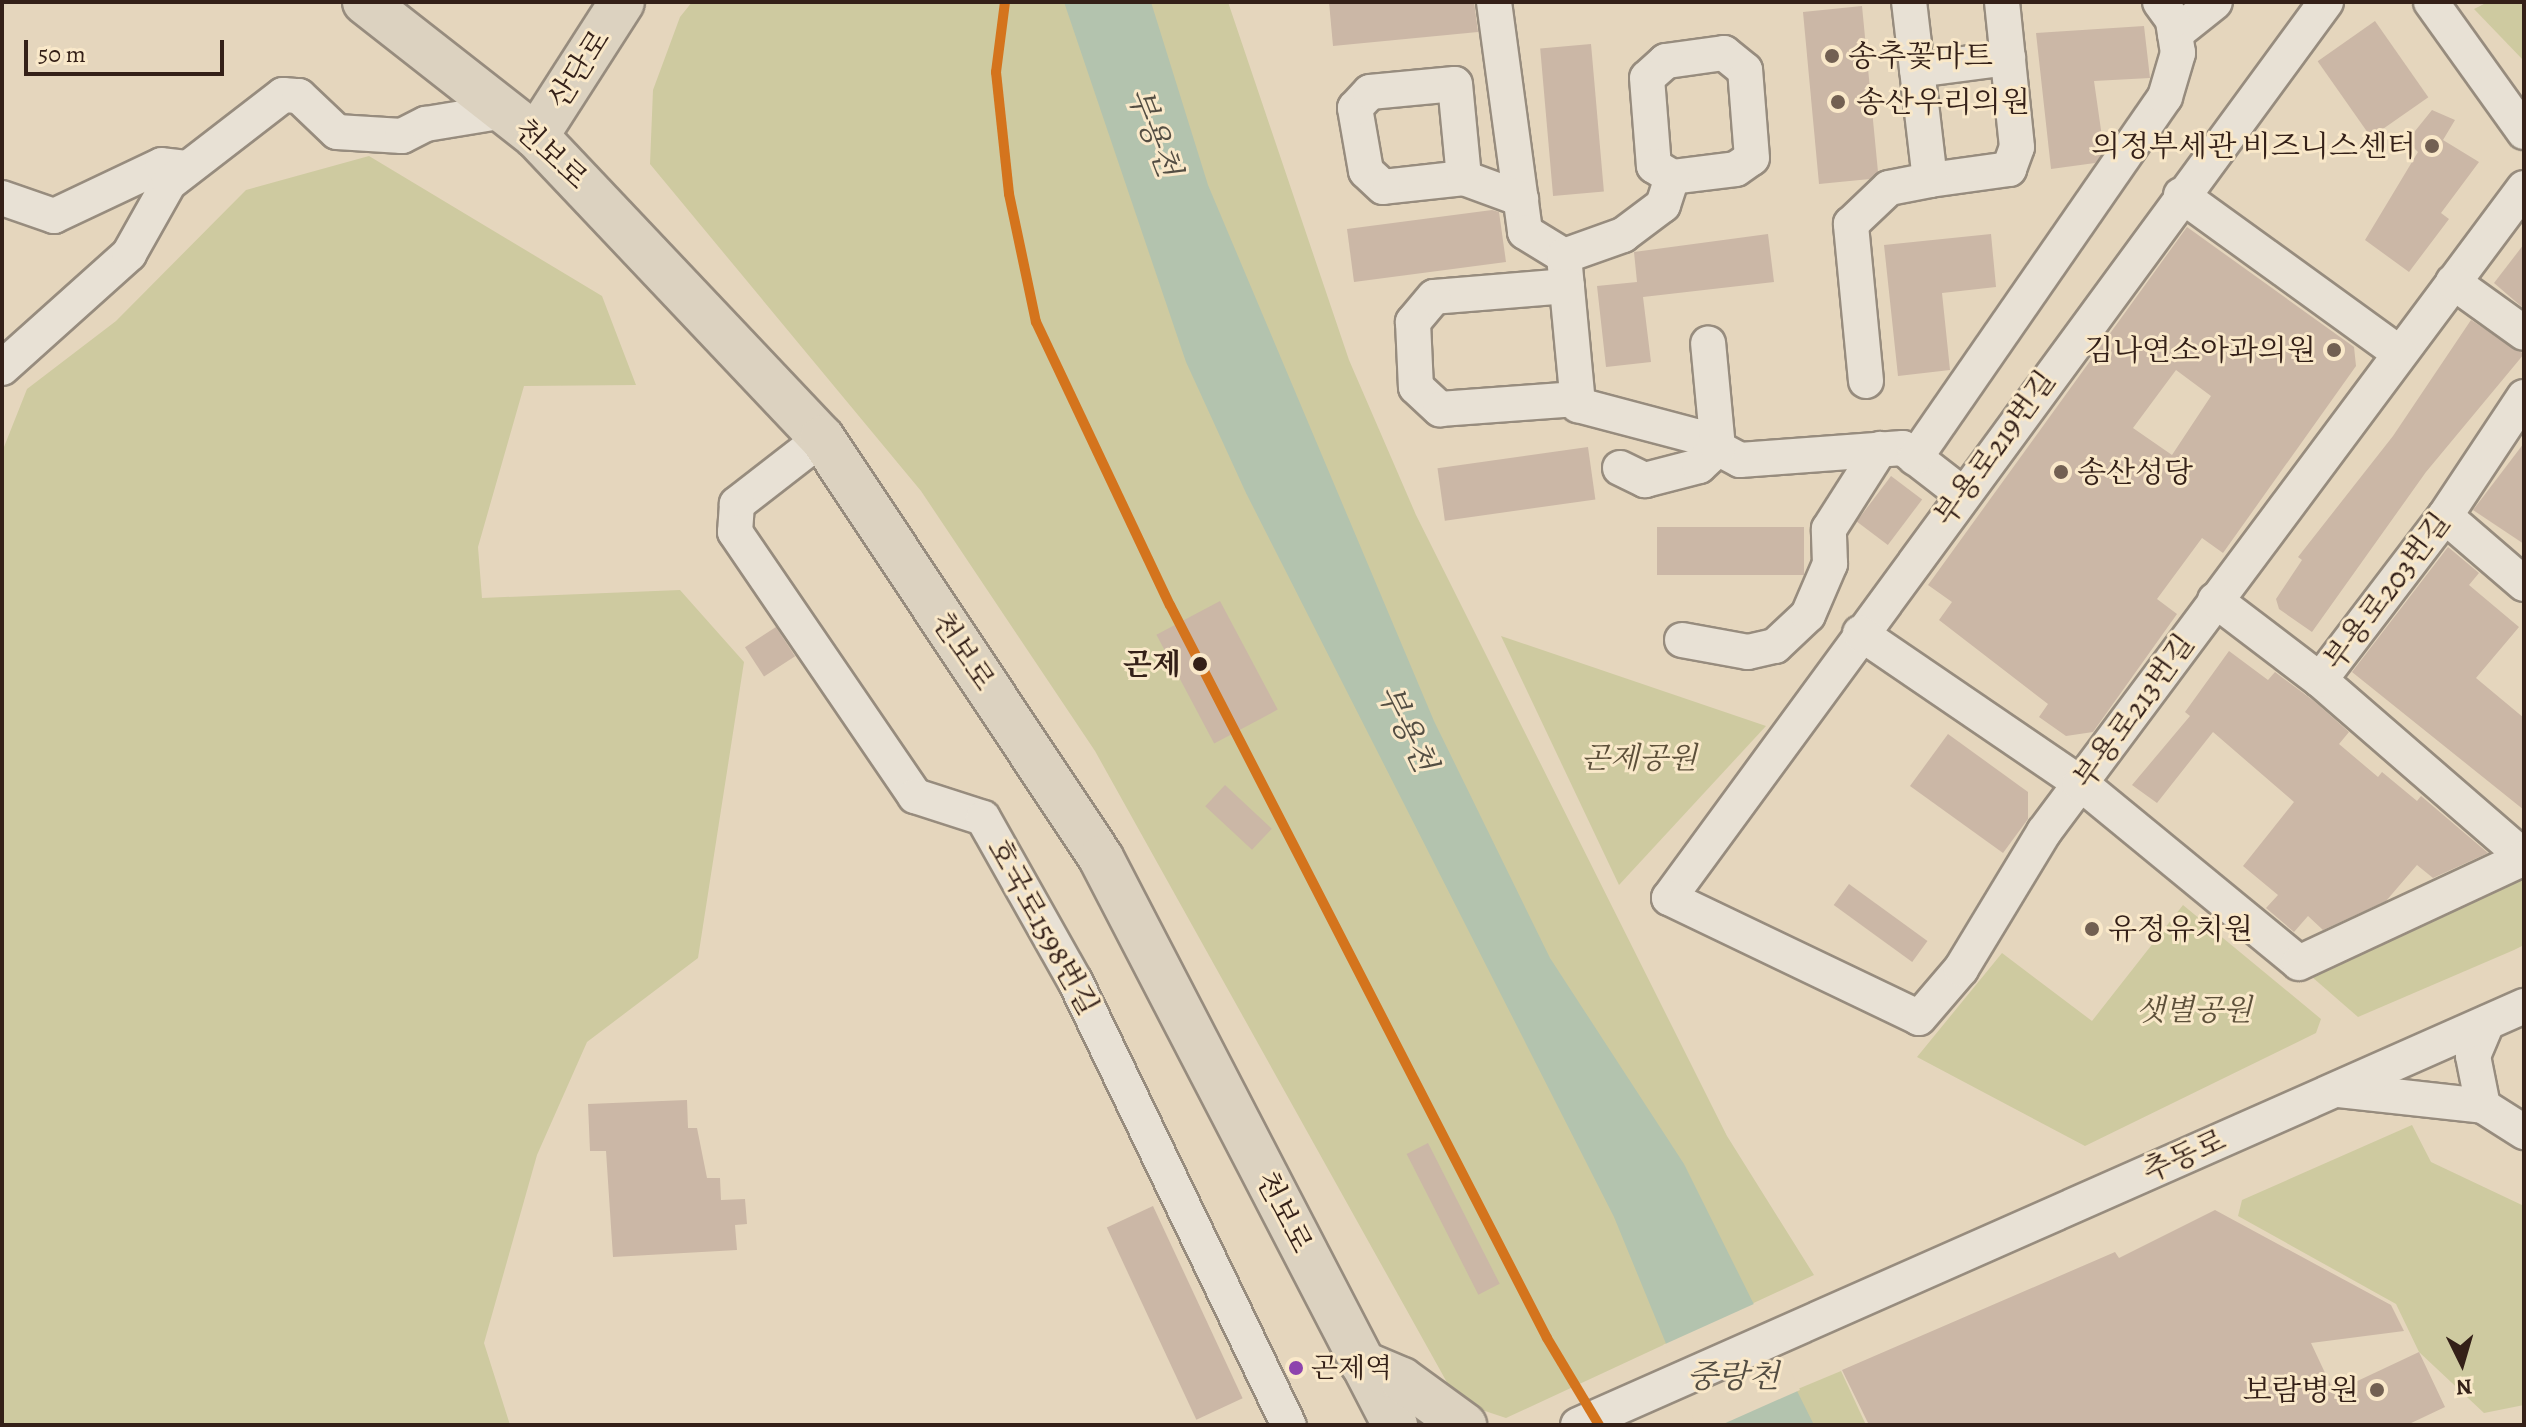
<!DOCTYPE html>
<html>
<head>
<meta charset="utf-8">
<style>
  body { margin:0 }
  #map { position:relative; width:2526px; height:1427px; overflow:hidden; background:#e5d6bd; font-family:Alegreya,"Noto Serif KR",serif }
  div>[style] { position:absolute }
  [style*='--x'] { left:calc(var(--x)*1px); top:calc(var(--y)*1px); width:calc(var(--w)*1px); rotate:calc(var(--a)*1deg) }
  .green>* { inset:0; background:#cecaa0 }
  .water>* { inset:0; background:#b3c3ae }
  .pier>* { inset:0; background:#e5d6bd }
  .building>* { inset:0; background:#cbb7a6; transform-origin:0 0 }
  .roads { filter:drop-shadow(2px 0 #978c7e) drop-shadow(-2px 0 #978c7e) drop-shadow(0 2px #978c7e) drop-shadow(0 -2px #978c7e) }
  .minor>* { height:34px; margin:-17px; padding:0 17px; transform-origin:17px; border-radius:17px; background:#e8e1d5 }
  .major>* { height:44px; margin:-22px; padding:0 22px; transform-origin:22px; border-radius:22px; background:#dcd2c0 }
  .rail-1>* { height:10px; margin:-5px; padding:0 5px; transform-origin:5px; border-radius:5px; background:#d4741d }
  .dots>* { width:22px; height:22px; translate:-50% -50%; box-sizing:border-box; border:4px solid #f9e8c9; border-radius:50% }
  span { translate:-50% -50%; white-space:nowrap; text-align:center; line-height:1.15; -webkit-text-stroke:6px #f9e8c9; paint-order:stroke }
  .bus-label { font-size:28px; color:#342018 }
  .left { translate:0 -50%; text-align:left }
  .poi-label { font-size:30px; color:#342018 }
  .right { translate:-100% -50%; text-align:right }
  .street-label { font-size:30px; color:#342018 }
  .stop-label { font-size:30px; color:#342018; font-weight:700 }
  .park-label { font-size:30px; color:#5d503a; font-style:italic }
  .water-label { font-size:32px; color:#544e43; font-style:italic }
  .frame { position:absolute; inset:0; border:4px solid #342018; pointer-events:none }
  .north { position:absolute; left:2422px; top:1323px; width:80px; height:80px; -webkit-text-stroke:6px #f9e8c9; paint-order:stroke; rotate:175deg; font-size:22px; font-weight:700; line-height:32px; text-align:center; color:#342018 }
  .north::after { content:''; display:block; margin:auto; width:28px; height:36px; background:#342018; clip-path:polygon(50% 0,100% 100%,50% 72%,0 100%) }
  .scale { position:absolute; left:24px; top:40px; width:200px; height:36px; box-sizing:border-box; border:4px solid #342018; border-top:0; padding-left:10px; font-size:24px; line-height:28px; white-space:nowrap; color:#342018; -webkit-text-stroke:6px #f9e8c9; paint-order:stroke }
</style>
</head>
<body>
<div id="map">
  <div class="green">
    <i style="clip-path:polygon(692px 2px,1228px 2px,1349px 360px,1416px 515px,1727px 1136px,1814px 1275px,1506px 1418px,1473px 1407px,1449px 1386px,1095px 751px,921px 491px,650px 164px,653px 90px,680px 17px)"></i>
    <i style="clip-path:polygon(2488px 2px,2524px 2px,2524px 61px,2474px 9px)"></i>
    <i style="clip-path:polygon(369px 156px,602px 296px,636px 385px,524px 386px,478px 547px,482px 598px,680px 590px,744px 662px,698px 958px,587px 1042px,537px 1155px,484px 1343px,510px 1425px,2px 1425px,2px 452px,27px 389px,116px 321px,246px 190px)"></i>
    <i style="clip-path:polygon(1501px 636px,1766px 726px,1619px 885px)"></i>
    <i style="clip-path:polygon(2524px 873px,2524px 945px,2514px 950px,2358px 1017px,2304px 970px)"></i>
    <i style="clip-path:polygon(2183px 905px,2321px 1019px,2316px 1033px,2085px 1146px,1917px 1057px,2002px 953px,2092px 1021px)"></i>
    <i style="clip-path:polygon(2412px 1125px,2431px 1162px,2524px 1206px,2524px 1405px,2484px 1413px,2419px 1352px,2396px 1304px,2238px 1216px,2242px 1200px)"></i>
    <i style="clip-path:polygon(1841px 1371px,1866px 1425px,1711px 1425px)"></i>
  </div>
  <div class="water">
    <i style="clip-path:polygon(1064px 2px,1151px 2px,1208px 185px,1434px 721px,1550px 958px,1684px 1164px,1814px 1425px,1699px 1424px,1614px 1217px,1246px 493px,1186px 362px)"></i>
  </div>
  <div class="pier">
    <i style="clip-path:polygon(1756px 1303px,1800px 1390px,1721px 1425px,1696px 1425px,1663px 1345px)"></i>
  </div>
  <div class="building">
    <i style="clip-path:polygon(1329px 2px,1474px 2px,1478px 32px,1333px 46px)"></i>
    <i style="clip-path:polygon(1862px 6px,1878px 172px,1870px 179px,1819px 184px,1803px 12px)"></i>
    <i style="left:2375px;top:21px;width:93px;height:70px;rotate:55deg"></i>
    <i style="clip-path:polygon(2144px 26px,2150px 78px,2094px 81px,2104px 151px,2095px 163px,2051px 169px,2036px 33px)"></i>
    <i style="left:1591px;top:44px;width:148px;height:51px;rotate:85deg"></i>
    <i style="clip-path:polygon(2432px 110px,2455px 120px,2443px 140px,2479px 162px,2441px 213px,2449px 219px,2409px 272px,2365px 240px,2418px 152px,2407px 141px)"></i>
    <i style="clip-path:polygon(1492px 210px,1499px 212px,1506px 262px,1354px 282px,1347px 229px)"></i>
    <i style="clip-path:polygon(evenodd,2187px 227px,2354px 347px,2356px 366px,2223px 553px,2202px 538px,2157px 599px,2177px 614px,2093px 732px,2066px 736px,2039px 717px,2048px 704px,1939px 620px,1952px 602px,1928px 585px,2187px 227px,2176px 370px,2211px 396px,2172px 455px,2133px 428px,2176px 370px)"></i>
    <i style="clip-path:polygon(1768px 234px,1774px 282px,1643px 297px,1651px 362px,1606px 367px,1597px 286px,1637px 282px,1634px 252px)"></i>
    <i style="clip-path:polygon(1991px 234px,1996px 287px,1942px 293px,1950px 370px,1898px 376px,1884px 245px)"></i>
    <i style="clip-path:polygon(2524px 244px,2524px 305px,2522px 307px,2494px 283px)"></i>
    <i style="clip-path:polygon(2471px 320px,2524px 354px,2426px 472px,2312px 632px,2279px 609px,2276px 599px,2302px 560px,2298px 557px,2393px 436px)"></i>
    <i style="clip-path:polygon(2524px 443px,2524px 544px,2473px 510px)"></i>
    <i style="left:1588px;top:447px;width:53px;height:152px;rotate:82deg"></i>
    <i style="left:1891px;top:476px;width:39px;height:57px;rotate:37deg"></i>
    <i style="left:1804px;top:527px;width:48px;height:147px;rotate:90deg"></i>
    <i style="clip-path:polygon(2448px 547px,2479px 573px,2469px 585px,2519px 627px,2476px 678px,2524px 718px,2524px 810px,2352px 672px)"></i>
    <i style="left:1220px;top:601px;width:123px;height:72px;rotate:62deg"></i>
    <i style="left:776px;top:627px;width:35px;height:37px;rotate:57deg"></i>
    <i style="clip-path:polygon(2229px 651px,2268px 680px,2275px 672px,2314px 701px,2349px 732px,2339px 744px,2378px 777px,2382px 772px,2417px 801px,2421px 796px,2488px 853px,2433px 878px,2417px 865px,2386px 901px,2323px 930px,2308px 916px,2294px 932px,2266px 908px,2278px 895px,2243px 866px,2294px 802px,2213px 732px,2157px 803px,2132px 785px,2190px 716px,2185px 712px)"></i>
    <i style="clip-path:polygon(1948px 734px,2028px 792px,2028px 819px,2003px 853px,1910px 786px)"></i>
    <i style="left:1225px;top:785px;width:64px;height:29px;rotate:43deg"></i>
    <i style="left:1849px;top:884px;width:97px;height:26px;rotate:36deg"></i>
    <i style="clip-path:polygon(687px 1100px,688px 1128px,697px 1128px,707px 1178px,720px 1178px,721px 1200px,745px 1199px,747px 1224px,735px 1225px,737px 1250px,613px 1257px,606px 1151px,590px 1151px,588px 1104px)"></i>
    <i style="left:1428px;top:1143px;width:158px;height:24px;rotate:63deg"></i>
    <i style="left:1153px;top:1206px;width:212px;height:51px;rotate:65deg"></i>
    <i style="clip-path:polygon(2215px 1210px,2391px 1305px,2404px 1331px,2311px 1343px,2334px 1392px,2419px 1352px,2445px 1407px,2407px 1425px,1869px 1425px,1842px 1370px,2115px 1252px,2119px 1258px)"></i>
  </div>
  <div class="roads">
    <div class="minor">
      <i style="--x:1494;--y:2;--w:232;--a:82.3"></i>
      <i style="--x:1525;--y:232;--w:46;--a:31.6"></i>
      <i style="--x:1564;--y:256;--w:150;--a:84.6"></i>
      <i style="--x:1578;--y:405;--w:121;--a:14.8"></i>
      <i style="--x:1695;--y:436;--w:51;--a:28.1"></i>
      <i style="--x:1740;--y:460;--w:163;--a:-4.2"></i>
      <i style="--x:1903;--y:448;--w:73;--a:37.8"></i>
      <i style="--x:2326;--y:2;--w:1111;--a:126.25"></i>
      <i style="--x:1669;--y:898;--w:277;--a:25.6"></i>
      <i style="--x:1919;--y:1018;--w:65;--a:-49.4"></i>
      <i style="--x:1961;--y:969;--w:160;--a:-58.8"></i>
      <i style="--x:2044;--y:832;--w:803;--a:-53.3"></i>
      <i style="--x:2431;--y:2;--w:160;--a:54.4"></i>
      <i style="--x:2175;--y:34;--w:51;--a:-38.7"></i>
      <i style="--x:1917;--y:70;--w:92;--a:-7.5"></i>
      <i style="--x:1464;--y:178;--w:81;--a:173.7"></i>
      <i style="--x:1383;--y:187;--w:23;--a:-137"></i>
      <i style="--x:1366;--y:171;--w:64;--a:-99.9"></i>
      <i style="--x:1355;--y:108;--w:22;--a:-47"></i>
      <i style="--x:1370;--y:92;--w:85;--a:-5.4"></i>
      <i style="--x:1455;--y:84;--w:94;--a:84.5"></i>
      <i style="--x:1464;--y:178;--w:61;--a:20.2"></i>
      <i style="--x:1930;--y:180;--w:80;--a:-7.9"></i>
      <i style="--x:2009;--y:169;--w:23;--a:-70"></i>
      <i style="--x:2017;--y:147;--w:146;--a:-95.9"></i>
      <i style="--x:2181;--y:195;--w:269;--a:35.9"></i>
      <i style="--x:2;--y:198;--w:55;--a:19.1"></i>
      <i style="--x:54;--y:216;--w:119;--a:-25.3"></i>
      <i style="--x:162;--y:165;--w:24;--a:7"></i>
      <i style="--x:1564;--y:256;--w:63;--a:-19.6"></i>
      <i style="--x:1623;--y:235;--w:50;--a:-36.9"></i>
      <i style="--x:1663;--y:205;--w:29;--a:-72"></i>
      <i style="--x:1672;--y:177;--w:64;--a:-7.1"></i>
      <i style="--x:1736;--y:169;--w:19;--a:-35"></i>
      <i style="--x:1752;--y:158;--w:88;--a:-94.5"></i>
      <i style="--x:1745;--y:70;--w:27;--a:-141"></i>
      <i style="--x:1724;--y:53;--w:59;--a:172.1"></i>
      <i style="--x:1666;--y:61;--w:25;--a:138"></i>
      <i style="--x:1647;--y:78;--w:88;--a:85.5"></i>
      <i style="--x:1654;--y:166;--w:21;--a:31"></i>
      <i style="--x:2453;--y:282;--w:87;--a:35.7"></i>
      <i style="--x:1567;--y:286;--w:133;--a:175.3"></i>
      <i style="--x:1434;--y:297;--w:33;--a:130"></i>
      <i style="--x:1413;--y:322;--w:65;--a:87.4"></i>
      <i style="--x:1416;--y:387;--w:33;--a:43"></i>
      <i style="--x:1440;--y:409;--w:137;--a:-4.2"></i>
      <i style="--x:2;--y:368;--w:171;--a:-41.9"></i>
      <i style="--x:129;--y:254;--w:81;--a:-60.6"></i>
      <i style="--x:169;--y:183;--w:144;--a:-37.7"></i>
      <i style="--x:283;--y:95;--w:16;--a:4"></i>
      <i style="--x:299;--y:96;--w:52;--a:43.5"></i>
      <i style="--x:337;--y:132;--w:65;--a:3.5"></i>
      <i style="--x:402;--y:136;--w:27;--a:-27"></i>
      <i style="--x:426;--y:124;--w:80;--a:-9.3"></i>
      <i style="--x:1866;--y:381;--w:158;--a:-95.5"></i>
      <i style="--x:1851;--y:224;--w:52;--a:-43.5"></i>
      <i style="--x:1889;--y:188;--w:42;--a:-11"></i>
      <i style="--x:1930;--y:180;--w:179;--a:-96.7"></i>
      <i style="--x:822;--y:438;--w:108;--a:142.2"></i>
      <i style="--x:737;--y:504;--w:28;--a:94"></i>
      <i style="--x:735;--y:532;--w:320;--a:55.7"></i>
      <i style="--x:915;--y:796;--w:71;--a:17.9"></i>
      <i style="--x:983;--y:818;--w:187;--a:60.6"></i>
      <i style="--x:1075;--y:981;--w:493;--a:64.3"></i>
      <i style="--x:1915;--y:458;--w:439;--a:-55.3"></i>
      <i style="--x:2165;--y:97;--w:46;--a:-73.5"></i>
      <i style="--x:2178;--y:53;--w:33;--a:-99"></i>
      <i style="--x:2173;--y:20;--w:22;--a:-126"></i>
      <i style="--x:1620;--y:468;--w:28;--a:26"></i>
      <i style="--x:1645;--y:480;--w:56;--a:-14.5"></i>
      <i style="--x:1699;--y:466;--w:26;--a:-43"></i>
      <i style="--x:1718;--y:448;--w:105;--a:-95.4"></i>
      <i style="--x:2445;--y:516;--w:104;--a:40.7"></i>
      <i style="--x:2215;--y:600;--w:132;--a:37.3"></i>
      <i style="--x:2320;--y:680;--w:270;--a:40.9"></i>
      <i style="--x:1860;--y:633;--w:266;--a:34.3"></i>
      <i style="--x:2080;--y:783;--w:283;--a:39.4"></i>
      <i style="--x:2299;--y:963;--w:248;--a:-25"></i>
      <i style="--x:1682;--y:640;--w:67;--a:10.3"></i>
      <i style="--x:1748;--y:652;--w:28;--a:-13"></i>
      <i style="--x:1775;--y:646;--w:45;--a:-43.2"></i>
      <i style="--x:1808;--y:615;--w:56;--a:-66.7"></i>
      <i style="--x:1830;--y:564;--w:35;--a:-92"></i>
      <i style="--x:1829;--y:529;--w:95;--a:-57.5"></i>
      <i style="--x:2320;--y:680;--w:206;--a:-52.7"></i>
      <i style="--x:2445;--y:516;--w:143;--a:-56.4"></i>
      <i style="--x:2339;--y:1090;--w:145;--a:6.3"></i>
      <i style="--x:2483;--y:1106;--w:49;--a:32.4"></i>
      <i style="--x:2483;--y:1106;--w:51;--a:-101.3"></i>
      <i style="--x:2473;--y:1056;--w:36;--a:-67"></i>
      <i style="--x:1578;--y:1425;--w:1035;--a:-23.89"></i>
    </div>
    <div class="major">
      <i style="--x:365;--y:2;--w:217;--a:38.1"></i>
      <i style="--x:536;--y:136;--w:416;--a:46.6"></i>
      <i style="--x:822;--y:438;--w:504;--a:56.4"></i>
      <i style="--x:1101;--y:858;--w:639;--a:62.59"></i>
      <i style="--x:536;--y:136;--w:159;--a:-57.3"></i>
      <i style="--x:1362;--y:1363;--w:43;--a:23"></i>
      <i style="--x:1402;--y:1380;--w:77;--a:36"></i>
    </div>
  </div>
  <div class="rail-1">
    <i style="--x:1005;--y:2;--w:71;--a:97.3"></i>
    <i style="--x:996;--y:72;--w:123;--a:83.9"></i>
    <i style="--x:1009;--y:194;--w:131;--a:78.1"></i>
    <i style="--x:1036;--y:322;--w:313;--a:64.7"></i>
    <i style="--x:1170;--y:605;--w:824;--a:62.78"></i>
    <i style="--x:1547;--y:1338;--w:101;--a:59.1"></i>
  </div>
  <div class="dots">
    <i style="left:1832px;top:56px;background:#726052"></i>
    <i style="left:1838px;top:102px;background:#726052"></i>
    <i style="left:2432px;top:146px;background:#726052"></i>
    <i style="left:2334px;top:350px;background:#726052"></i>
    <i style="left:2061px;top:472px;background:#726052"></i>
    <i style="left:1200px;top:664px;background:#342018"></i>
    <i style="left:2092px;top:929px;background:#726052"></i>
    <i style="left:1296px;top:1368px;background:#8e44ad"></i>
    <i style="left:2377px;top:1390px;background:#726052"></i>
  </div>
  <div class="bus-label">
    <span class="left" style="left:1311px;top:1368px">곤제역</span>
  </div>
  <div class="poi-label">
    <span class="left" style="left:1848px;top:56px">송추꽃마트</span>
    <span class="left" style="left:1856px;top:102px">송산우리의원</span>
    <span class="right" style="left:2416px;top:146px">의정부세관 비즈니스센터</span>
    <span class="right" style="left:2316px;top:350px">김나연소아과의원</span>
    <span class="left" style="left:2077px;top:472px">송산성당</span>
    <span class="left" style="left:2108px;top:929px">유정유치원</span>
    <span class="right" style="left:2359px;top:1390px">보람병원</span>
  </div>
  <div class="street-label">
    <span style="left:579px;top:69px;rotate:-57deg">산단로</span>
    <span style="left:551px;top:154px;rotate:43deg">천보로</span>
    <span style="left:1995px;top:448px;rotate:-54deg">부용로219번길</span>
    <span style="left:2387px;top:591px;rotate:-53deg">부용로203번길</span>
    <span style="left:963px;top:651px;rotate:56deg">천보로</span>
    <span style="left:2134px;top:711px;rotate:-54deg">부용로213번길</span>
    <span style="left:1043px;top:927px;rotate:61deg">호국로1598번길</span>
    <span style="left:2184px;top:1156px;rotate:-24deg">추동로</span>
    <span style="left:1284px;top:1212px;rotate:63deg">천보로</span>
  </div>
  <div class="stop-label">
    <span class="right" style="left:1181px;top:664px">곤제</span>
  </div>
  <div class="park-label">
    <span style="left:1639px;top:758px">곤제공원</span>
    <span style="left:2194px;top:1010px">샛별공원</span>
  </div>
  <div class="water-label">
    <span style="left:1154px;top:132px;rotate:69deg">부용천</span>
    <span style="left:1407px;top:728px;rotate:64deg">부용천</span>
    <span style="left:1733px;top:1376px">중랑천</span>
  </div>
  <div class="frame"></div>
  <div class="north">N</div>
  <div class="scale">50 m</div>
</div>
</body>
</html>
